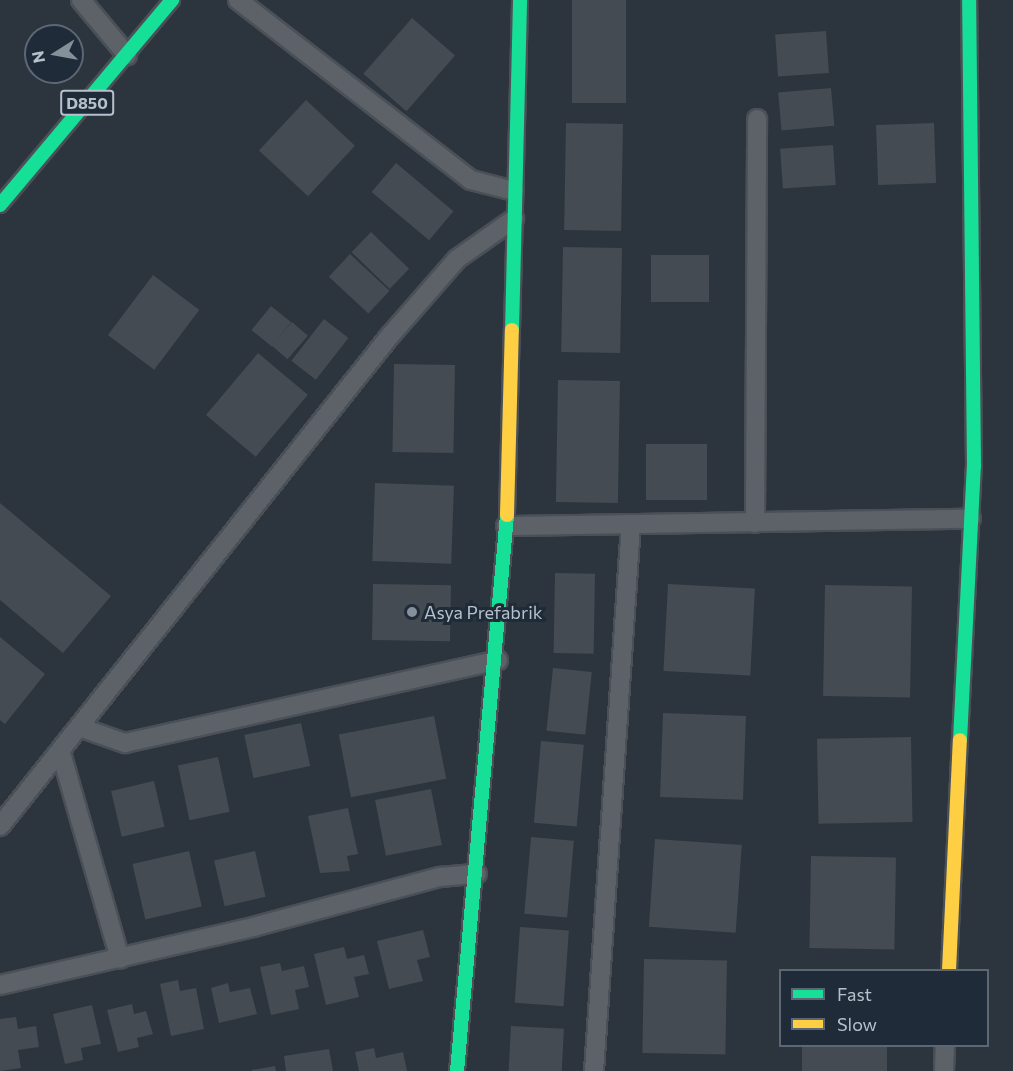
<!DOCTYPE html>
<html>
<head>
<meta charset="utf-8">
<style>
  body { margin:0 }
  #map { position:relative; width:1013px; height:1071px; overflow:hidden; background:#2c343d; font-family:Commissioner,sans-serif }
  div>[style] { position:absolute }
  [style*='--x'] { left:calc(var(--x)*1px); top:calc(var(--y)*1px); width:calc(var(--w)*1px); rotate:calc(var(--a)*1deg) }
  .building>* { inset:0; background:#444b52; transform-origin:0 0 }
  .roads { filter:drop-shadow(2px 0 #4b5057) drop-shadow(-2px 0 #4b5057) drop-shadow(0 2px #4b5057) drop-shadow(0 -2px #4b5057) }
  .street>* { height:18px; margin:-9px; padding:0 9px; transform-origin:9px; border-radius:9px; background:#5d6269 }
  .fast>* { height:14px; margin:-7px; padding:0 7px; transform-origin:7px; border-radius:7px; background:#16e098 }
  .slow>* { height:14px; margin:-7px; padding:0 7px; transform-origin:7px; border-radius:7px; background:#ffcf43 }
  .dots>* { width:16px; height:16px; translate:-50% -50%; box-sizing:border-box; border:3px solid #1f2b38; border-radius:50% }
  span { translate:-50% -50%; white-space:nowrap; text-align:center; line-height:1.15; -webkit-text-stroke:6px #1f2b38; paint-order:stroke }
  .shield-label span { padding:2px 4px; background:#1f2b38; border:2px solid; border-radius:4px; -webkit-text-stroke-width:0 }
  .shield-label { font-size:16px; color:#b7c1cc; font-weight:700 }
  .poi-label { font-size:18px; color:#b7c1cc }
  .left { translate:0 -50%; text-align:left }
  .legend { position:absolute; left:779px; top:969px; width:210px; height:78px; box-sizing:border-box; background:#1f2b38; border:2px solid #5c6773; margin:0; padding:8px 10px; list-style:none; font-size:18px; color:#b7c1cc }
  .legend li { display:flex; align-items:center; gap:12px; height:30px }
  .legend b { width:30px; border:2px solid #5c6773 }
  .north { position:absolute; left:24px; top:24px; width:60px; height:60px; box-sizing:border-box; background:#1f2b38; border:2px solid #5c6773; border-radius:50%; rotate:259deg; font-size:16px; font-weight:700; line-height:24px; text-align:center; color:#b7c1cc }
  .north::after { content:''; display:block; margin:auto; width:21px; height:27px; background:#86909a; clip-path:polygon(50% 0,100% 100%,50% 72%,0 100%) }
</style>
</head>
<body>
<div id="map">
  <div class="building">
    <i style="left:572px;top:0;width:54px;height:103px"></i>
    <i style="left:412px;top:18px;width:57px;height:74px;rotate:41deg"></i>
    <i style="left:826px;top:31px;width:42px;height:51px;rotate:86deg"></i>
    <i style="left:831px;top:88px;width:38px;height:53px;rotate:85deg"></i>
    <i style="left:306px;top:100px;width:67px;height:69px;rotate:43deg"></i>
    <i style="left:566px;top:123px;width:57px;height:107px;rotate:1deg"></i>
    <i style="left:934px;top:123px;width:60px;height:58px;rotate:88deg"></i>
    <i style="left:833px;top:145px;width:40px;height:53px;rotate:86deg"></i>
    <i style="left:396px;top:163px;width:75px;height:38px;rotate:40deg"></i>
    <i style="left:371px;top:232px;width:53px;height:28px;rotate:44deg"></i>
    <i style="left:563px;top:247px;width:59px;height:105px;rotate:1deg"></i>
    <i style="left:350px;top:254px;width:54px;height:31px;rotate:43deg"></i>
    <i style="left:651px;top:255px;width:58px;height:47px"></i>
    <i style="left:153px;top:275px;width:58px;height:75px;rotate:37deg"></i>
    <i style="left:271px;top:306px;width:26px;height:31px;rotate:39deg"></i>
    <i style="left:324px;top:319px;width:31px;height:53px;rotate:38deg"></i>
    <i style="left:292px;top:322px;width:21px;height:31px;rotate:41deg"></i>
    <i style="left:258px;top:353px;width:65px;height:81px;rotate:40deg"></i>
    <i style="left:394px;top:364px;width:61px;height:88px;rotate:1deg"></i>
    <i style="left:558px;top:380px;width:62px;height:122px;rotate:1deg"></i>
    <i style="left:646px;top:444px;width:61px;height:56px"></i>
    <i style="left:375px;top:483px;width:79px;height:78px;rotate:2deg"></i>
    <i style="clip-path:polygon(0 503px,111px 596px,63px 653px,0 600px)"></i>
    <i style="left:555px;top:573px;width:40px;height:80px;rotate:1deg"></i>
    <i style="left:373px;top:584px;width:78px;height:56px;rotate:1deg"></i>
    <i style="left:668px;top:584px;width:87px;height:87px;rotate:3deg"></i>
    <i style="left:825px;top:585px;width:87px;height:111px;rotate:1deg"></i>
    <i style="clip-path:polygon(0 637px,45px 674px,5px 724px,0 720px)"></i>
    <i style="left:553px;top:668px;width:39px;height:63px;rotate:6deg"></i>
    <i style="left:663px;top:713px;width:83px;height:84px;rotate:2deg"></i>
    <i style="left:434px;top:716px;width:64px;height:97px;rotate:79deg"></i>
    <i style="left:301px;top:723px;width:44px;height:58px;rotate:78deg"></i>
    <i style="left:911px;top:737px;width:85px;height:94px;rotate:89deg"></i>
    <i style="left:541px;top:741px;width:43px;height:82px;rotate:5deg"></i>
    <i style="left:218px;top:757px;width:56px;height:41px;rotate:78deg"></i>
    <i style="left:154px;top:781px;width:47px;height:44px;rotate:77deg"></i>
    <i style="left:431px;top:789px;width:57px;height:57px;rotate:79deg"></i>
    <i style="clip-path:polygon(348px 808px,358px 854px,347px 856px,350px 871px,320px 873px,308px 816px)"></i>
    <i style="left:531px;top:837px;width:43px;height:77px;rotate:5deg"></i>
    <i style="left:655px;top:839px;width:87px;height:88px;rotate:4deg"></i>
    <i style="left:189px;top:851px;width:57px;height:58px;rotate:77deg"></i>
    <i style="left:255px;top:851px;width:47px;height:42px;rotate:77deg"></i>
    <i style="left:811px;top:856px;width:85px;height:92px;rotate:1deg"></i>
    <i style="left:520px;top:927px;width:49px;height:76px;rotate:4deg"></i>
    <i style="clip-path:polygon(423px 930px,430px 957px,417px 960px,423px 981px,389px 989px,377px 941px)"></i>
    <i style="clip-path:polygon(344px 947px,347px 959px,364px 955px,369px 974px,354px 977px,359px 997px,326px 1005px,314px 954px)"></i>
    <i style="left:644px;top:959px;width:83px;height:94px;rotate:1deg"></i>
    <i style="clip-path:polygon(280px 963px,282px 971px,304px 966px,309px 987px,295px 990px,299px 1009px,271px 1015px,260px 967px)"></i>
    <i style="clip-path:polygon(178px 980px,180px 991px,196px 988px,204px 1029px,171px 1036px,160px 984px)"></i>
    <i style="clip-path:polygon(228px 983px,230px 992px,250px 988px,257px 1014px,219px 1023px,211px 988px)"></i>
    <i style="clip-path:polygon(132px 1004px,134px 1014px,146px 1011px,153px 1034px,137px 1038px,139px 1047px,118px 1052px,107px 1010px)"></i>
    <i style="clip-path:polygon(92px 1005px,101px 1044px,81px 1048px,83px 1060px,65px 1064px,53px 1014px)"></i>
    <i style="clip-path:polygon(16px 1017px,18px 1029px,36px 1026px,39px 1047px,18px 1050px,21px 1068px,0 1071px,0 1019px)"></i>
    <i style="left:511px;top:1026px;width:53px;height:45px;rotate:3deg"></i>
    <i style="left:802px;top:1046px;width:85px;height:25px"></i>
    <i style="clip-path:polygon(374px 1048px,376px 1058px,403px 1052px,407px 1071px,359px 1071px,355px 1052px)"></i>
    <i style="clip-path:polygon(329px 1049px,333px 1071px,286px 1071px,284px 1056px)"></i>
    <i style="clip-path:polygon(275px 1066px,276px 1071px,252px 1071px,252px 1070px)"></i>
  </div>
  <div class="roads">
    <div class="street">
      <i style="--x:81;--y:0;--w:72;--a:50.1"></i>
      <i style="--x:238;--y:0;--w:294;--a:37.7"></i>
      <i style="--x:471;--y:180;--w:44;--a:14.3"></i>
      <i style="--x:755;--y:523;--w:404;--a:-89.7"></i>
      <i style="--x:506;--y:526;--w:465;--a:-0.9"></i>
      <i style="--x:82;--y:728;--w:46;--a:19.2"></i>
      <i style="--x:125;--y:743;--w:382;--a:-12.5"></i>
      <i style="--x:61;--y:753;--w:214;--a:74"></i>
      <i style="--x:0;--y:826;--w:625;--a:-51.5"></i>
      <i style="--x:389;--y:337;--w:103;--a:-48.9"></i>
      <i style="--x:457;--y:259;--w:70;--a:-35.1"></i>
      <i style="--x:0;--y:985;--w:260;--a:-12.9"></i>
      <i style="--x:253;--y:927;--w:194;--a:-15"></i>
      <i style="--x:440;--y:877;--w:37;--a:-5"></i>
      <i style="--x:594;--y:1071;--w:548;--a:-86.13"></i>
      <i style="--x:944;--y:1071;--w:25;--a:-88"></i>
    </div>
    <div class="fast">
      <i style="--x:0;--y:205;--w:268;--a:-50"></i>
      <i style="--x:512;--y:330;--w:330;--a:-88.6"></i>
      <i style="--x:960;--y:740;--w:274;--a:-87.1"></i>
      <i style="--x:974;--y:466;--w:466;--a:-90.6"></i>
      <i style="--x:457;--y:1071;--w:558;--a:-84.86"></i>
    </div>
    <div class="slow">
      <i style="--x:507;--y:515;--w:185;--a:-88.5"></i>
      <i style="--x:949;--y:970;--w:230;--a:-87.3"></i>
    </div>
  </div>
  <div class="dots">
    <i style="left:412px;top:612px;background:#86909a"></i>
  </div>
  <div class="shield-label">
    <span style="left:87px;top:103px">D850</span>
  </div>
  <div class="poi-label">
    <span class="left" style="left:424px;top:612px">Asya Prefabrik</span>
  </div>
  <ul class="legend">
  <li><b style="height:8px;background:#16e098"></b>Fast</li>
  <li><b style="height:8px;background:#ffcf43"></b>Slow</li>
  </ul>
  <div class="north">N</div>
</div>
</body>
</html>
